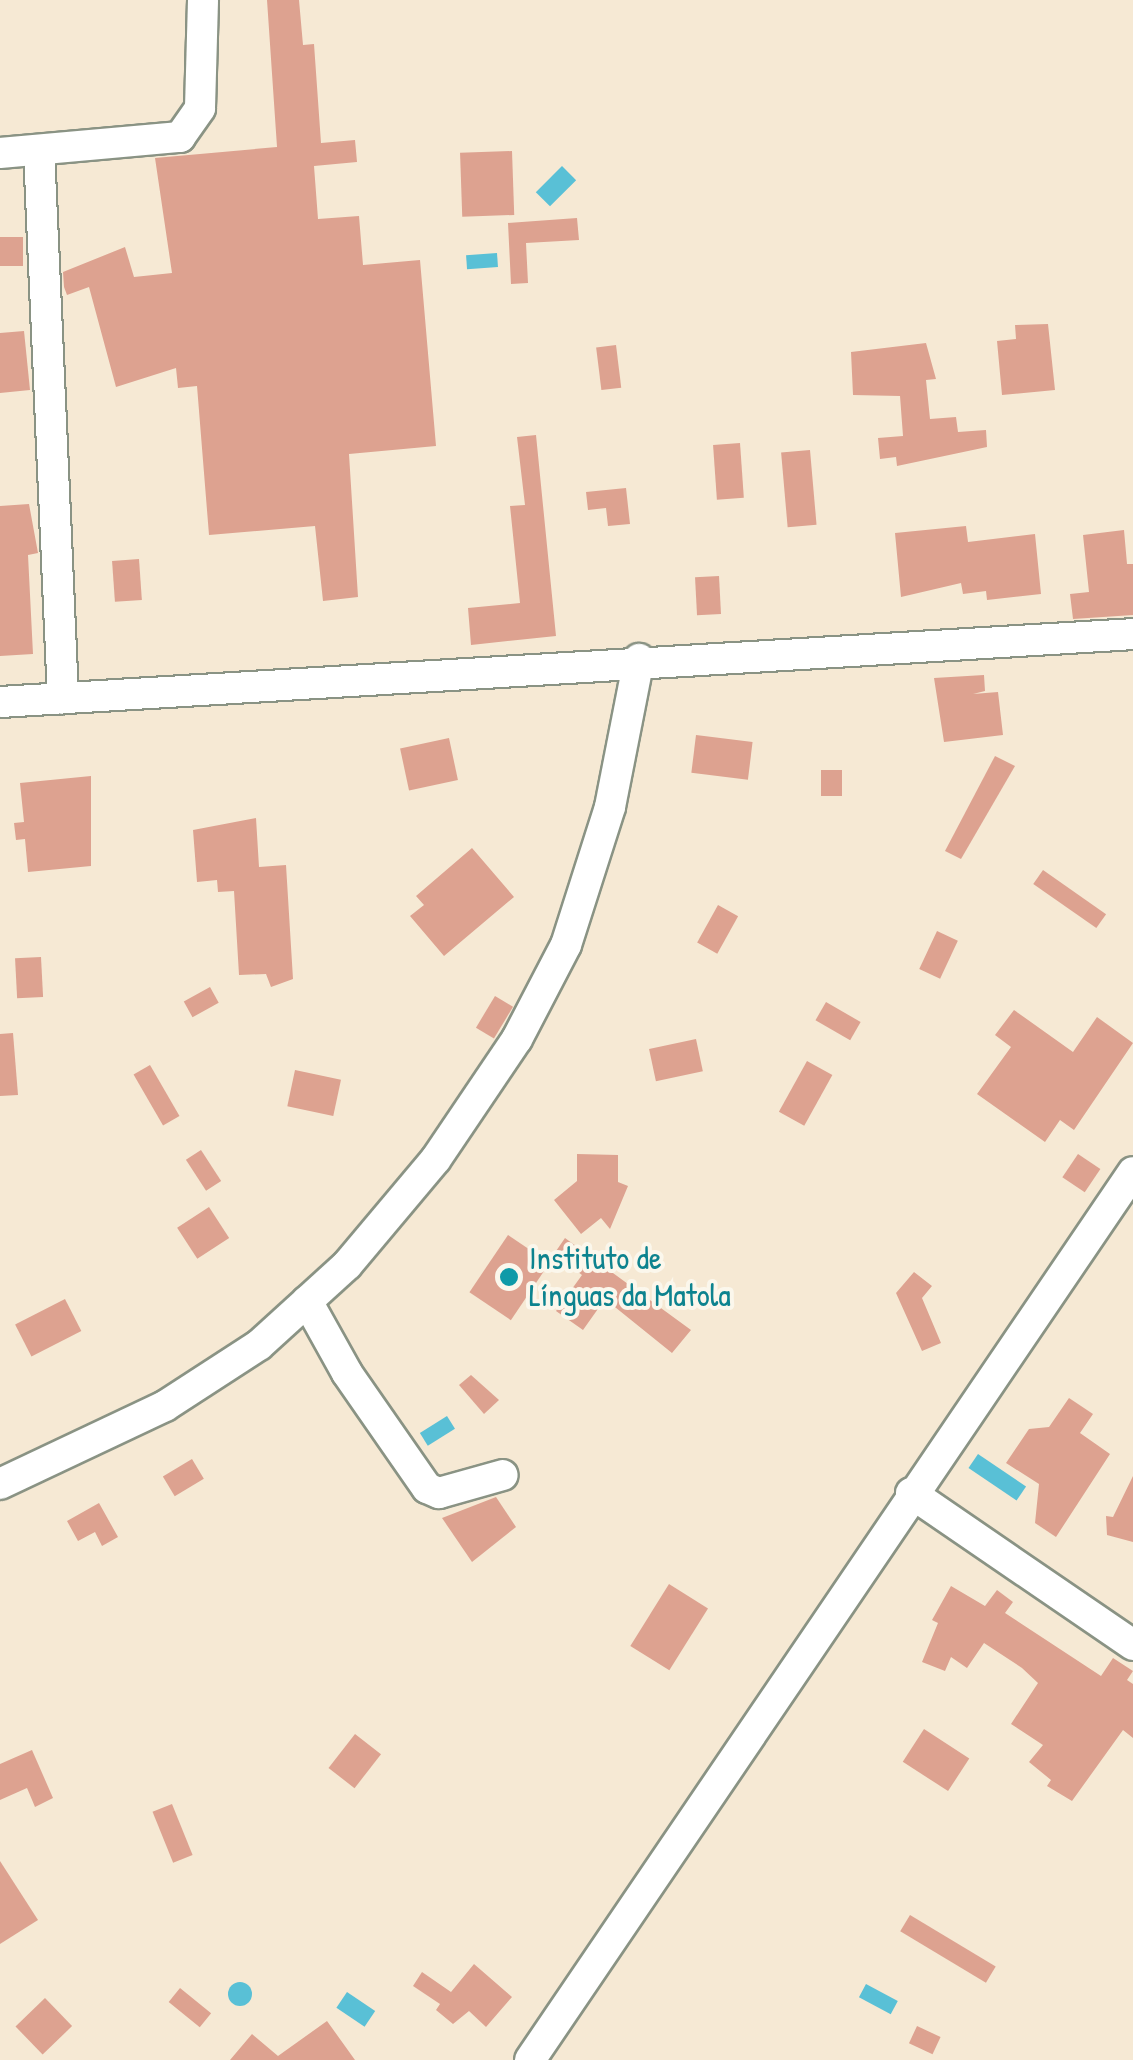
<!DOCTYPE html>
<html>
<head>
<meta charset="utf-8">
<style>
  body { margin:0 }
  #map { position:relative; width:1133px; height:2060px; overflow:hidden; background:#f6e9d4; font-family:"Patrick Hand",sans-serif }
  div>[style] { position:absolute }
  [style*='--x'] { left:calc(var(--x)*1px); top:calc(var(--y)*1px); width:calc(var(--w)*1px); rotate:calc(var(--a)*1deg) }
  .water>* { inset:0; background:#59c0d6; transform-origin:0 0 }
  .round { border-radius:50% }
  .building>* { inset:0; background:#dda290; transform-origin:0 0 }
  .roads { filter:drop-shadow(2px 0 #8a9384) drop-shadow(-2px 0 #8a9384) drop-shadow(0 2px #8a9384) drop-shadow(0 -2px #8a9384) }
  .minor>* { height:30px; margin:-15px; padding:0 15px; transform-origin:15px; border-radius:15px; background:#fff }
  .dots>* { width:28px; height:28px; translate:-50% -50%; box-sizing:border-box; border:5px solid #fbf7ec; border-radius:50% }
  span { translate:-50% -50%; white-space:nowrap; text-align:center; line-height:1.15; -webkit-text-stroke:8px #fbf7ec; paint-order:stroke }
  .culture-label { font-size:32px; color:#0d838f }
  .left { translate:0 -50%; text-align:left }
</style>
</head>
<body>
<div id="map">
  <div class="water">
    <i style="left:562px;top:166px;width:20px;height:37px;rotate:45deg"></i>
    <i style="left:497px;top:253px;width:14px;height:31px;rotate:86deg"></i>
    <i style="left:447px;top:1416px;width:15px;height:32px;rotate:58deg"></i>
    <i style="left:978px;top:1454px;width:58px;height:17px;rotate:34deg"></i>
    <i class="round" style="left:228px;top:1982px;width:24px;height:24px"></i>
    <i style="left:866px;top:1984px;width:36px;height:15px;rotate:28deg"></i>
    <i style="left:347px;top:1992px;width:34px;height:19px;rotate:34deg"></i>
  </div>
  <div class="building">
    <i style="clip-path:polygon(267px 0,299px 0,303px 45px,314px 44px,321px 143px,355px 140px,357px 162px,314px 166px,318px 219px,359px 216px,363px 265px,420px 260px,436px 446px,349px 454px,358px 597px,323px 601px,315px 526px,209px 535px,197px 386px,178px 388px,176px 368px,116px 387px,89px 287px,67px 295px,64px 287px,63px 272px,125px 247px,134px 277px,172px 273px,155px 158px,277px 147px)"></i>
    <i style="left:512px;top:151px;width:64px;height:52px;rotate:88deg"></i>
    <i style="clip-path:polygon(577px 218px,579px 240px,526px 243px,528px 283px,511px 284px,508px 223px)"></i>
    <i style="left:0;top:237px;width:23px;height:29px"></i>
    <i style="clip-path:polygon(1048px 324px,1055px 390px,1002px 395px,997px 341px,1016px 339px,1015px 325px)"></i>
    <i style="clip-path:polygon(24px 331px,30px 390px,0 393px,0 333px)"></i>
    <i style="clip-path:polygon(926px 343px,936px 379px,926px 380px,930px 419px,956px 417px,958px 432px,986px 430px,987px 447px,897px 466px,896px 457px,880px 459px,878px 438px,903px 436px,900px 396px,853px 395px,851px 352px)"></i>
    <i style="left:616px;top:345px;width:43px;height:20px;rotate:83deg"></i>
    <i style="clip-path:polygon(536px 435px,556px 636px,471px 645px,468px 608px,520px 603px,510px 506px,525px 505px,517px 437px)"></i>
    <i style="left:740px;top:443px;width:55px;height:27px;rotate:86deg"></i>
    <i style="left:810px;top:450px;width:75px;height:29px;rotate:85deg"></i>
    <i style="clip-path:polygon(626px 488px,630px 524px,608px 526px,606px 508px,588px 510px,586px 492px)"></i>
    <i style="clip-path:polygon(29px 504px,38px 553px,28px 555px,33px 654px,0 656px,0 506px)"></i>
    <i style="clip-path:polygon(966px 526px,968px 542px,1035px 534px,1041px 594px,987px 600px,986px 591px,963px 594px,961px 583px,901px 597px,895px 533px)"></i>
    <i style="clip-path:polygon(1124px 530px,1127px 564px,1133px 564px,1133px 615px,1073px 619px,1070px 594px,1089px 592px,1083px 535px)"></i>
    <i style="left:139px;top:559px;width:41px;height:27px;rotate:86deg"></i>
    <i style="left:719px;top:576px;width:38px;height:24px;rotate:87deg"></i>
    <i style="clip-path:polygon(984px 675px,985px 691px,973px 694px,998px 692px,1003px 735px,944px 742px,934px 678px)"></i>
    <i style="left:696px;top:735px;width:57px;height:38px;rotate:7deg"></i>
    <i style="left:449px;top:738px;width:43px;height:50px;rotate:78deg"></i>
    <i style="clip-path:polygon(995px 756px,1015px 766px,961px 859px,945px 851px)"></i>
    <i style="left:821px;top:770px;width:21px;height:26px"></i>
    <i style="clip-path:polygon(91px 776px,91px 866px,28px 872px,25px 839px,16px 840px,14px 823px,24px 822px,20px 783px)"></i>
    <i style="clip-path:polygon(256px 818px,259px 867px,286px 865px,293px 979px,271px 987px,266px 974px,239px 975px,234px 891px,218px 892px,217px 880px,197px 882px,193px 830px)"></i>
    <i style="clip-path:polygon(472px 848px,514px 897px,444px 956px,410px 916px,424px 905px,416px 896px)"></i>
    <i style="left:1043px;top:870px;width:77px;height:17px;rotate:35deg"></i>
    <i style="left:718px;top:905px;width:23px;height:43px;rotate:29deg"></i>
    <i style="left:937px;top:931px;width:23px;height:42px;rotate:25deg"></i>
    <i style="left:41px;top:957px;width:40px;height:26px;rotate:87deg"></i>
    <i style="left:210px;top:987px;width:18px;height:30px;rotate:61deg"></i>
    <i style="left:495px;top:996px;width:21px;height:37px;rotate:31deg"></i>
    <i style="left:826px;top:1002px;width:40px;height:21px;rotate:30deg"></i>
    <i style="clip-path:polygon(1014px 1010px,1073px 1052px,1097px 1017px,1133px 1043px,1074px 1130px,1060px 1120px,1045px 1142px,977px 1094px,1011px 1047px,995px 1035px)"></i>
    <i style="clip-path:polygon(13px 1033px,18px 1095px,0 1096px,0 1034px)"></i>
    <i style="left:696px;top:1039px;width:33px;height:48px;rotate:78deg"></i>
    <i style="left:807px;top:1061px;width:29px;height:58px;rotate:29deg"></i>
    <i style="left:150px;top:1065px;width:59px;height:19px;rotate:60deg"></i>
    <i style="left:295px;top:1070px;width:47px;height:37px;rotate:12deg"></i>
    <i style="left:201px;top:1150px;width:37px;height:18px;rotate:57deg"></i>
    <i style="clip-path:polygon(577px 1154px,618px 1155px,618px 1182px,628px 1186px,610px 1229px,601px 1218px,581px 1234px,554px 1200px,577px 1181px)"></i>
    <i style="left:1078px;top:1154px;width:27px;height:28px;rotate:34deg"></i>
    <i style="left:209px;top:1207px;width:37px;height:38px;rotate:57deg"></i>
    <i style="left:508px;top:1235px;width:50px;height:69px;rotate:34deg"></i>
    <i style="clip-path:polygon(565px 1238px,691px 1330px,672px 1353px,605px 1299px,583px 1330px,556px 1311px,582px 1275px,554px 1254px)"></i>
    <i style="clip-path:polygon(914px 1272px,932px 1286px,922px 1298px,941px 1343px,922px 1351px,896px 1293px)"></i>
    <i style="left:65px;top:1299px;width:36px;height:56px;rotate:63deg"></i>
    <i style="clip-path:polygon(471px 1375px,499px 1400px,484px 1414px,459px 1385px)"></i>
    <i style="clip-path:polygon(1069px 1398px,1093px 1414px,1080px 1433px,1110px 1454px,1056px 1537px,1035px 1523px,1039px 1484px,1006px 1463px,1029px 1429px,1049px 1427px)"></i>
    <i style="left:192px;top:1459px;width:23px;height:34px;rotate:59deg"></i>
    <i style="clip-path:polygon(1133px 1476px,1133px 1542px,1107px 1535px,1106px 1516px,1113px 1517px)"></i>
    <i style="clip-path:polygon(496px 1497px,516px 1527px,472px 1562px,442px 1518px)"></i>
    <i style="clip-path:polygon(99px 1503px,118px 1537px,102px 1546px,95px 1532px,78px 1541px,67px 1521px)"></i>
    <i style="left:669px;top:1584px;width:46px;height:73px;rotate:32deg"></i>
    <i style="clip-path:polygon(951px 1586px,985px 1606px,997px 1590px,1013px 1602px,1005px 1613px,1101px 1676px,1113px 1658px,1133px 1671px,1127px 1680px,1133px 1684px,1133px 1738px,1123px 1730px,1072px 1801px,1047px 1786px,1051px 1780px,1029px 1762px,1043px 1745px,1011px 1724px,1038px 1683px,1022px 1668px,984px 1643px,967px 1668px,951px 1657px,945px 1671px,922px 1662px,938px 1623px,932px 1620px)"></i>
    <i style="left:924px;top:1729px;width:54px;height:39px;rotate:33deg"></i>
    <i style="left:355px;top:1734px;width:33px;height:43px;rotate:38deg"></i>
    <i style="clip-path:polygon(32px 1750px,53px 1798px,35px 1807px,27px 1788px,0 1800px,0 1764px)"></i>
    <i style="left:172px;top:1804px;width:55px;height:21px;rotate:68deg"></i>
    <i style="clip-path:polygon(0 1861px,38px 1920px,0 1944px)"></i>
    <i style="left:910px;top:1915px;width:100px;height:19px;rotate:31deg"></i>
    <i style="clip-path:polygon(474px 1964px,512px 1997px,486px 2027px,469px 2011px,453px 2024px,436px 2010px,440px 2004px,413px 1986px,422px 1972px,451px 1992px)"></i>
    <i style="left:180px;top:1988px;width:40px;height:18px;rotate:39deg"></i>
    <i style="left:45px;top:1998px;width:39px;height:41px;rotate:46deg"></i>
    <i style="clip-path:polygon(327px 2021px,355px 2060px,230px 2060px,252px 2034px,278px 2056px)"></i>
    <i style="left:917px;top:2026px;width:26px;height:19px;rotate:25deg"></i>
  </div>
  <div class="roads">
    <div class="minor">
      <i style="--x:39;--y:150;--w:549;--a:87.49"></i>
      <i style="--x:0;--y:153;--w:181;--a:-5.1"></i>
      <i style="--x:180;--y:137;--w:35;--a:-55"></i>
      <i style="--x:200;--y:108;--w:108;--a:-88.4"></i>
      <i style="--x:0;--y:702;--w:1135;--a:-3.43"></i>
      <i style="--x:307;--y:1301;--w:82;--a:60.9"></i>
      <i style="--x:347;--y:1373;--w:140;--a:55.2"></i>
      <i style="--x:427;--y:1488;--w:13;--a:23"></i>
      <i style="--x:439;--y:1493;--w:66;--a:-15.7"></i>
      <i style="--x:0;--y:1484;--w:183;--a:-25.3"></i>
      <i style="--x:165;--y:1406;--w:112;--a:-33"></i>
      <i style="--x:259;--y:1345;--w:119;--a:-42.3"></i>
      <i style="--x:347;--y:1265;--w:138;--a:-50"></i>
      <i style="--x:436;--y:1159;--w:145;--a:-56"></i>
      <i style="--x:517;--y:1039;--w:106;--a:-62.5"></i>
      <i style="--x:566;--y:945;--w:145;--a:-72.3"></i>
      <i style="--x:610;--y:807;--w:151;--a:-78.9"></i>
      <i style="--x:911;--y:1493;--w:269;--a:34.4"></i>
      <i style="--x:530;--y:2060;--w:1073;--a:-55.82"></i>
    </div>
  </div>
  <div class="dots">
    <i style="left:509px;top:1277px;background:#0f9aa8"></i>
  </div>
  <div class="culture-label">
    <span class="left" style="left:529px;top:1277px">Instituto de<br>Línguas da Matola</span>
  </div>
</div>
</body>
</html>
